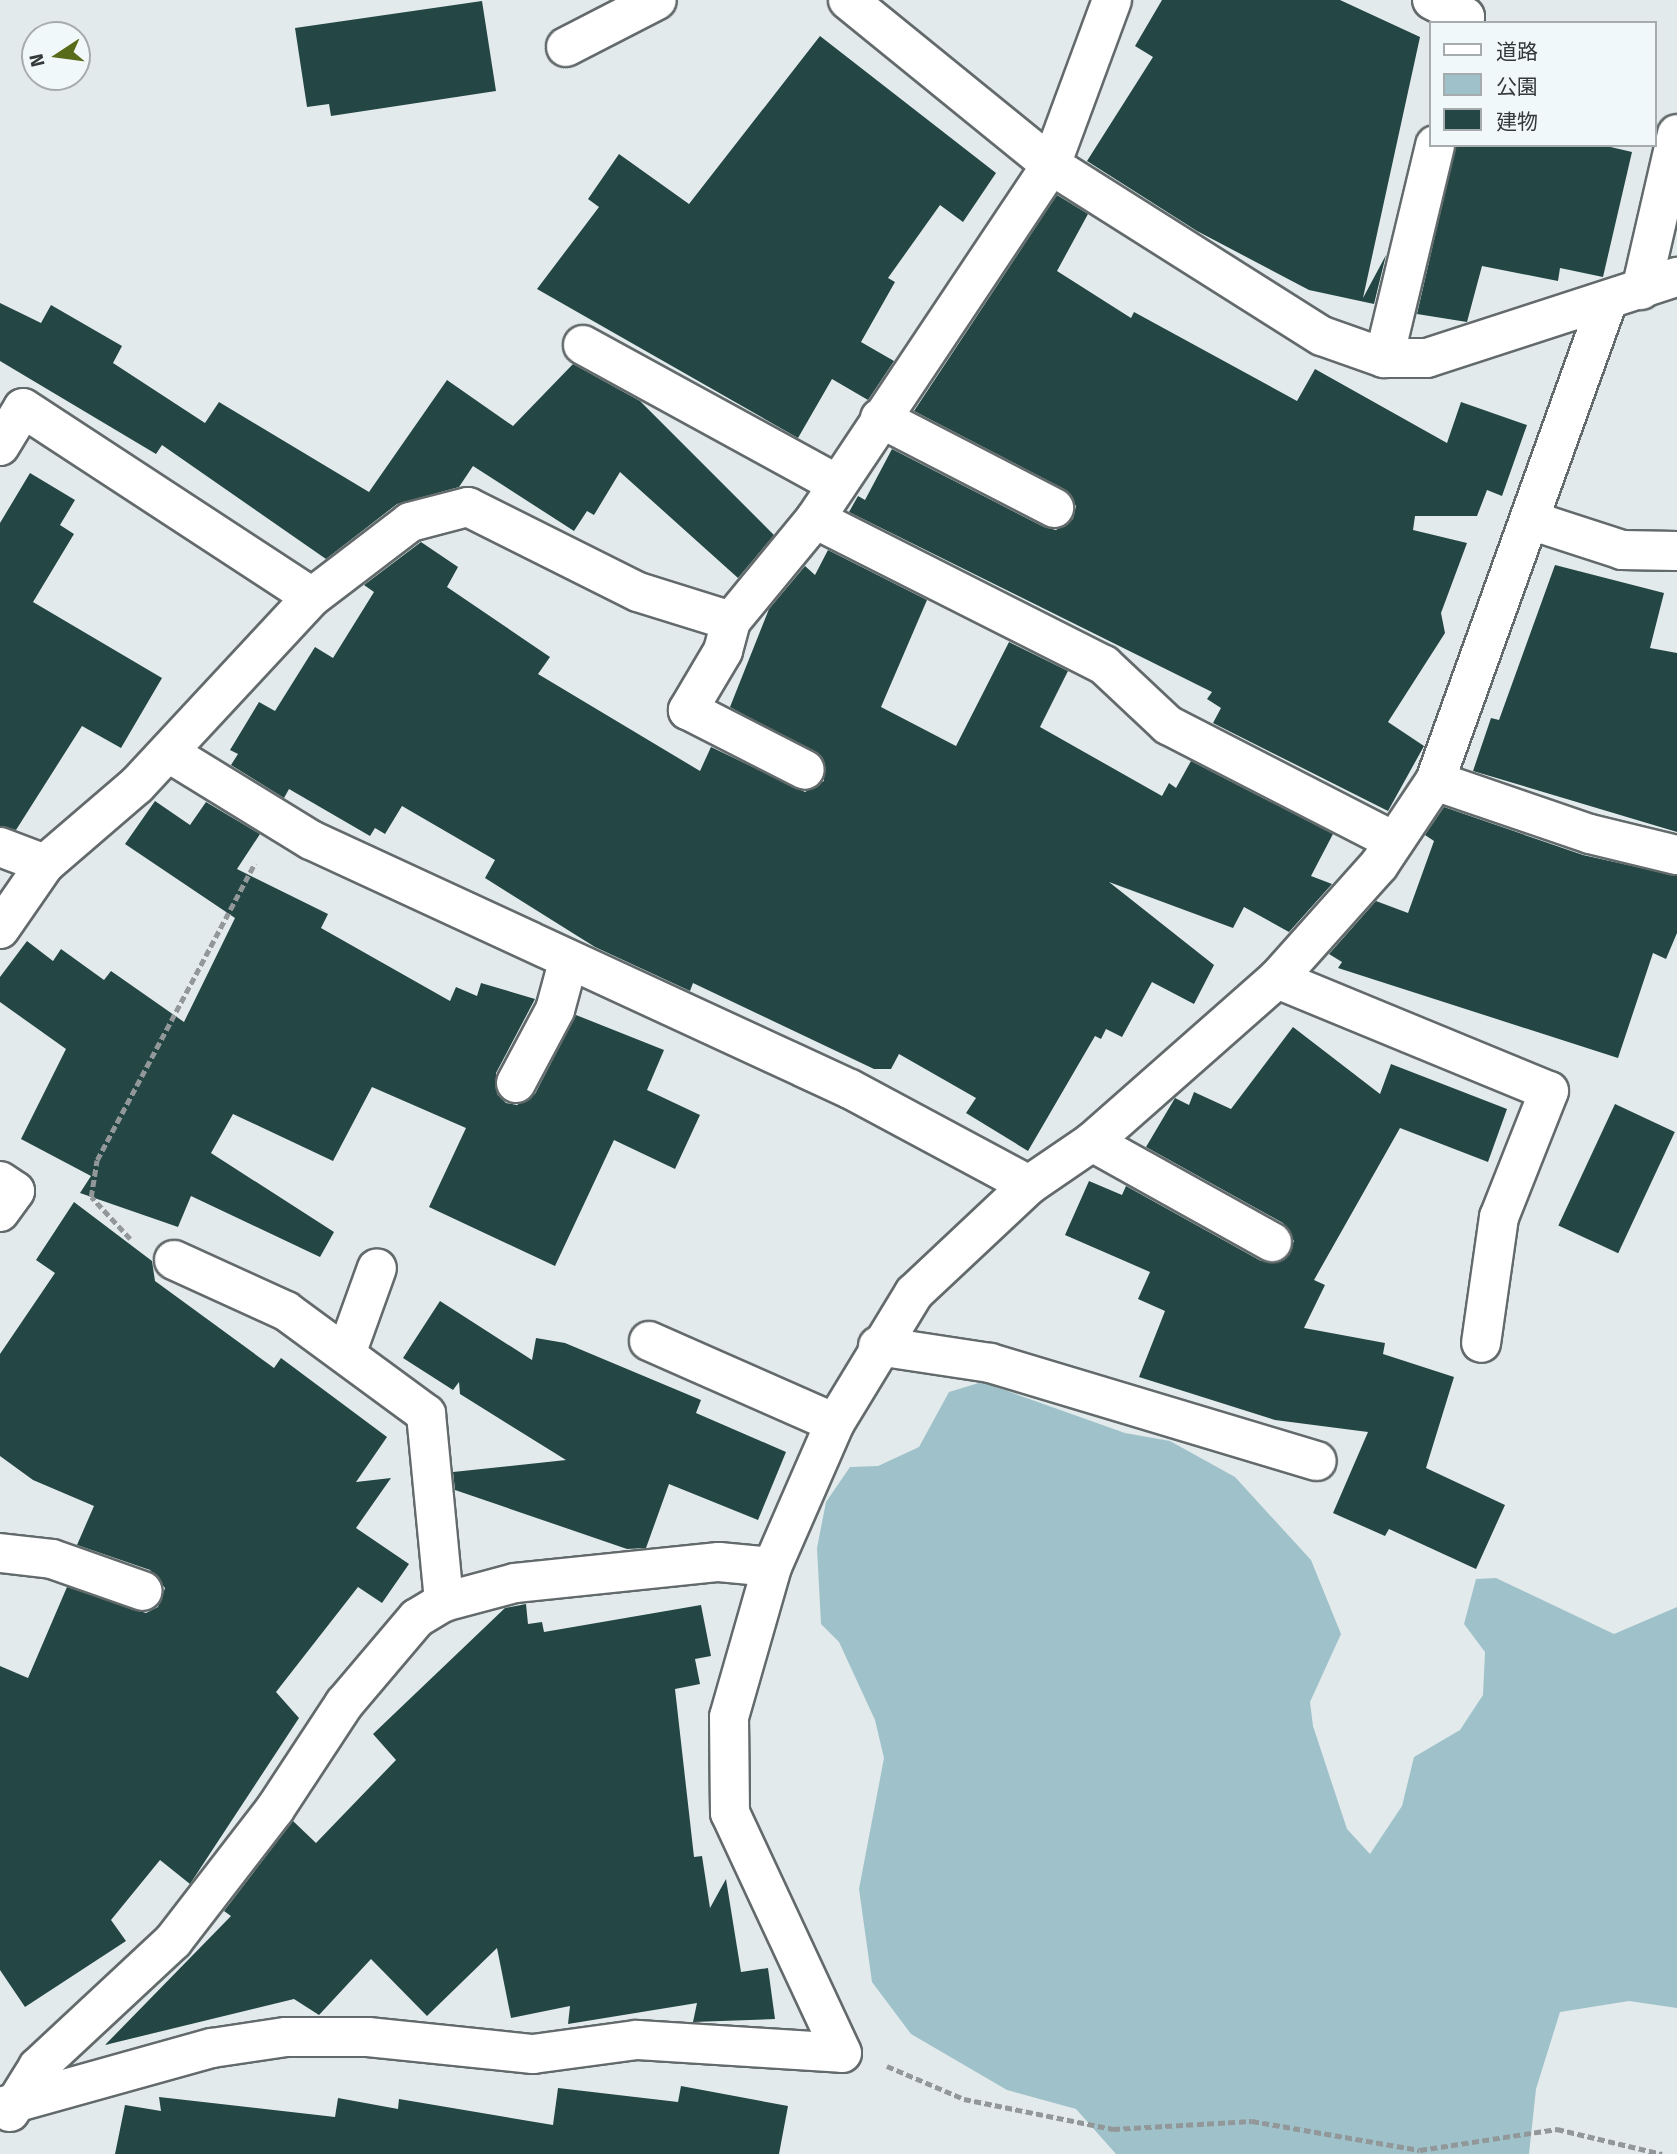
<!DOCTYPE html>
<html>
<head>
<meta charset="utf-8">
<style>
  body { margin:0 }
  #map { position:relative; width:1677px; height:2154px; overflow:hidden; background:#e3eaec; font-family:"Fira Sans","Noto Sans JP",sans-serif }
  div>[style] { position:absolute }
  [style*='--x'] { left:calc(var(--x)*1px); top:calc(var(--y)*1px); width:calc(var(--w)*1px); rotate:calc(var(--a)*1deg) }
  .green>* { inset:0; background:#9fc2ca }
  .building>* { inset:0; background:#244746; transform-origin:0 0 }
  .path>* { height:4.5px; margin-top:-2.25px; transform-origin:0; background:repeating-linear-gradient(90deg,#929899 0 7px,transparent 0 10.5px) }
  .roads { filter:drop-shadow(2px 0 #636a6b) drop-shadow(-2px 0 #636a6b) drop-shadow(0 2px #636a6b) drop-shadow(0 -2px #636a6b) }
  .minor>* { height:38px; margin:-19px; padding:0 19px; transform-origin:19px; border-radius:19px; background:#fff }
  span { translate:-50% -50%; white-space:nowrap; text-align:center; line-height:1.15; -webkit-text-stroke:7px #f0f8fa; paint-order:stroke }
  .legend { position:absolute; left:1429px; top:21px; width:228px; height:126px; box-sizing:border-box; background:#f0f8fa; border:2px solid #a6acad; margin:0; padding:9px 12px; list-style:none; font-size:21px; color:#363939 }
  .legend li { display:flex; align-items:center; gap:14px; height:35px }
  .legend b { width:35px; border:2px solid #a6acad }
  .north { position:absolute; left:21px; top:21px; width:70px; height:70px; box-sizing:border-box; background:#f0f8fa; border:2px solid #a6acad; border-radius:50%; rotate:257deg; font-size:19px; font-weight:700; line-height:28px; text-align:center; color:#363939 }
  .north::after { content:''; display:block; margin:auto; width:24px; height:32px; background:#586b19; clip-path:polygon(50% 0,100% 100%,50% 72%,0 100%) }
</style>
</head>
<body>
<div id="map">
  <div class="green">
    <i style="clip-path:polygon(982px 1382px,1125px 1433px,1170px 1441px,1235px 1477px,1311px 1560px,1341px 1634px,1310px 1702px,1313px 1726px,1347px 1829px,1370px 1854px,1402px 1806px,1414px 1757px,1460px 1730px,1483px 1695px,1485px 1652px,1464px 1624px,1476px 1579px,1496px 1578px,1614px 1634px,1677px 1607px,1677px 2008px,1629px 2001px,1560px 2012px,1536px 2089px,1529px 2154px,1116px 2154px,1076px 2109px,1007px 2090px,911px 2034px,872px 1982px,859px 1889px,884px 1758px,875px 1720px,839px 1642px,821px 1624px,817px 1548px,826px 1502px,850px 1467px,878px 1466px,919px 1447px,949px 1392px)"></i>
  </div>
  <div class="building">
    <i style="clip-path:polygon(1162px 0,1340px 0,1420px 37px,1363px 298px,1386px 255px,1374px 304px,1309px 290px,1197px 231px,1087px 161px,1153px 57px,1135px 46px)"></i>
    <i style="clip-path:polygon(482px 1px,496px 91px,331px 116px,329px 104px,307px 107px,295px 28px)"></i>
    <i style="clip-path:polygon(820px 36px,996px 173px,963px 222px,940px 205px,888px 278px,895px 282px,861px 342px,894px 361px,868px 400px,832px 379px,798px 438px,537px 289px,599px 207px,588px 199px,619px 154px,689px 204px)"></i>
    <i style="clip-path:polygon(1456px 145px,1602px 145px,1632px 152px,1603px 277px,1560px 268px,1558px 281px,1482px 266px,1467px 322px,1417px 314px)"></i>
    <i style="clip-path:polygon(1057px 195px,1088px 214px,1057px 271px,1131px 318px,1134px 312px,1297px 401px,1315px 369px,1447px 443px,1461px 402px,1527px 425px,1502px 496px,1487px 490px,1477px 516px,1415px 516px,1413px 530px,1467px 543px,1441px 613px,1445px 633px,1388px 722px,1424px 746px,1388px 811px,1213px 723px,1221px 708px,1207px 699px,1212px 692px,849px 512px,858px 496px,865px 500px,892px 449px,1044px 527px,1056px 530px,1073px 519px,1076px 506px,1064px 489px,914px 411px)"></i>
    <i style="clip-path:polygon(0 303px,41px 323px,51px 305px,122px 346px,113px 363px,205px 423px,219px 402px,369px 492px,447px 380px,513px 426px,573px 364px,640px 401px,774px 535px,738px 578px,620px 472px,594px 515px,587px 511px,574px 531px,473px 466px,459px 487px,397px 504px,326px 559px,162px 445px,156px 454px,0 361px)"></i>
    <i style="clip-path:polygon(30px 473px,75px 500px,60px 525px,74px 534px,33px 602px,162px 678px,121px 748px,82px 726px,16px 830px,0 826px,0 523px)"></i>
    <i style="clip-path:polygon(421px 542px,458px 567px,447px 587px,550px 657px,538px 674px,700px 771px,711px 747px,805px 792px,824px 781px,823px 758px,730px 707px,769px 609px,805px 566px,815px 575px,828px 550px,927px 600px,881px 707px,956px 746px,1009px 642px,1068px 671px,1040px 727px,1162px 796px,1169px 783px,1176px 788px,1191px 761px,1333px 834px,1311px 876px,1332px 884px,1289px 932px,1244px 907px,1233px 928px,1109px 882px,1214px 965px,1194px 1004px,1152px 982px,1122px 1037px,1106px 1029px,1101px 1039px,1095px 1036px,1028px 1151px,966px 1113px,976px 1098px,899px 1054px,891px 1069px,874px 1069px,693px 983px,690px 991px,595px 947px,485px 878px,495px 860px,402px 806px,385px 834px,375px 828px,370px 836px,289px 789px,284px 798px,231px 765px,238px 754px,230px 750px,259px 702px,275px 711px,315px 647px,333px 658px,374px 592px,364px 585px)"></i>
    <i style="clip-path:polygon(1555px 565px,1664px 593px,1650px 648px,1677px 653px,1677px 832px,1473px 771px,1491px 718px,1499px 720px)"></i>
    <i style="clip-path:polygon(155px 801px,190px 825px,206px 802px,260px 834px,237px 869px,328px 914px,321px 928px,450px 1001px,456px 987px,477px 996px,481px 983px,535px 999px,496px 1073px,497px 1094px,506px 1103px,517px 1105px,535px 1094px,576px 1015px,664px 1050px,647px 1090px,700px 1115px,675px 1169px,614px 1140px,555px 1266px,429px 1207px,466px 1128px,372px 1087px,333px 1161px,233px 1114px,211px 1153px,334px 1232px,320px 1257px,191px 1196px,178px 1227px,80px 1193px,91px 1176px,21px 1139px,66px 1049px,0 1002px,0 977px,27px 941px,53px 961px,61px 949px,104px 980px,111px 971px,184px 1022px,235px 918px,125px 844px)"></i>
    <i style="clip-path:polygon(1444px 807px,1583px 855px,1677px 876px,1677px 933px,1666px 959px,1653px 953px,1618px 1058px,1338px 968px,1342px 962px,1329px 954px,1376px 901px,1408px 913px,1434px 841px,1425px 835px)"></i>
    <i style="clip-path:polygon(1293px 1027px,1380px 1094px,1391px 1064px,1507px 1109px,1488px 1162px,1400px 1128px,1314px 1280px,1325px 1285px,1304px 1328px,1385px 1343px,1383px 1354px,1454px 1377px,1426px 1468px,1505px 1505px,1476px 1569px,1389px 1529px,1385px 1536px,1333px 1513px,1368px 1432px,1275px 1420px,1139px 1377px,1165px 1311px,1138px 1299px,1150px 1272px,1065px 1235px,1089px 1181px,1122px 1195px,1126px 1186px,1261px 1261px,1284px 1260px,1294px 1241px,1283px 1223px,1146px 1147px,1175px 1098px,1189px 1105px,1194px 1092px,1231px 1109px)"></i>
    <i style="left:1615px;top:1104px;width:66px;height:134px;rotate:25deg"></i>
    <i style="clip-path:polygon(74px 1202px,152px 1261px,155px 1281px,274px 1368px,281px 1358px,387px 1437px,356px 1482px,391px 1478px,356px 1528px,409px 1564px,382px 1603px,358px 1587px,276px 1692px,299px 1718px,190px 1884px,160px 1860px,111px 1920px,126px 1941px,25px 2007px,0 1970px,0 1666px,28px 1678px,67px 1587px,146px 1613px,158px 1607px,165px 1588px,150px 1570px,77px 1545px,94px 1506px,33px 1480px,0 1456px,0 1354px,55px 1273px,36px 1260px)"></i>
    <i style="clip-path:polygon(440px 1301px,532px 1360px,536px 1338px,565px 1343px,701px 1400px,696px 1413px,786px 1452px,758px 1520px,669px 1484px,646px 1548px,627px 1549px,455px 1490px,453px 1472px,566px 1460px,460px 1394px,459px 1382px,453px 1390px,403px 1358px)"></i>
    <i style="clip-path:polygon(526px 1604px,528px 1624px,542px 1622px,544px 1632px,701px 1605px,711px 1656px,695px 1659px,700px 1684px,675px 1689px,694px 1857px,702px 1856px,710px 1908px,726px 1879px,741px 1972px,768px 1968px,775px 2019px,693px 2022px,697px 2003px,568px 2024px,570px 2006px,511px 2018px,497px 1948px,427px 2016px,371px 1959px,319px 2015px,294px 1999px,105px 2045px,231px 1916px,224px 1911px,293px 1821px,316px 1843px,396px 1760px,373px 1734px,505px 1608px)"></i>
    <i style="clip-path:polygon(681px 2086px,788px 2106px,779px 2154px,115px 2154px,125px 2105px,161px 2111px,159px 2097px,335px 2117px,338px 2098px,398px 2109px,399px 2099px,553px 2125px,558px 2088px,678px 2102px)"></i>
  </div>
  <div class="path">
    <i style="--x:130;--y:1239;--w:57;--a:-132.9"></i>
    <i style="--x:91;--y:1197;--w:37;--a:-81"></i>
    <i style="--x:97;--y:1160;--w:336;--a:-62"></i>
    <i style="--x:887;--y:2066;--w:84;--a:23.2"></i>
    <i style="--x:964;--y:2099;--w:152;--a:11.4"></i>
    <i style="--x:1113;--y:2129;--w:139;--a:-3.3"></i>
    <i style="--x:1252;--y:2121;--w:170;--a:9.8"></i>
    <i style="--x:1420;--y:2150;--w:139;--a:-8.7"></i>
    <i style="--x:1557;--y:2129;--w:108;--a:13.4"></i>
  </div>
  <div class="roads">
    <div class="minor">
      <i style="--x:848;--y:0;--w:262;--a:39.1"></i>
      <i style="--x:1051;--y:165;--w:320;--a:32.3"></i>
      <i style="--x:1322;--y:336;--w:66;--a:19.5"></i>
      <i style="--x:1384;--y:358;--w:43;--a:0"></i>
      <i style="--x:1427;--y:358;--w:263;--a:-18"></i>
      <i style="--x:1432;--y:0;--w:37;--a:27"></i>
      <i style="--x:1465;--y:17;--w:6;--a:99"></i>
      <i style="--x:566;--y:47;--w:102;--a:-27.3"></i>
      <i style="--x:1641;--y:290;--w:160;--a:-77"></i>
      <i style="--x:583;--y:345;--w:290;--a:28.7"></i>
      <i style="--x:1384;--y:358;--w:219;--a:-76.5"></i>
      <i style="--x:880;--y:418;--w:196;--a:27.3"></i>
      <i style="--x:0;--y:446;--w:44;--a:-58.8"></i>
      <i style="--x:23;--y:408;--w:345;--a:33.2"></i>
      <i style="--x:815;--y:519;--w:324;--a:26.8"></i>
      <i style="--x:1104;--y:665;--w:88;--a:43.2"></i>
      <i style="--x:1168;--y:725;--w:254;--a:27.2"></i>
      <i style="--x:1533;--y:521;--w:94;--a:18"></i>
      <i style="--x:1622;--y:550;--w:55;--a:1"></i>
      <i style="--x:731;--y:621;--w:31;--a:105"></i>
      <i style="--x:723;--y:651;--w:69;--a:120.7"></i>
      <i style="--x:688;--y:710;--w:131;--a:27.1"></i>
      <i style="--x:169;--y:753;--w:167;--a:31.5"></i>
      <i style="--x:311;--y:840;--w:594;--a:24.8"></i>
      <i style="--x:850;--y:1089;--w:203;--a:28.2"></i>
      <i style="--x:1435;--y:781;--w:164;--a:18.9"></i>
      <i style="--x:1590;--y:834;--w:89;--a:13.6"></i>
      <i style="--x:0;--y:847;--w:48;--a:20.7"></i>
      <i style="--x:0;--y:929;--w:79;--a:-55.3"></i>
      <i style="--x:45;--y:864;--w:121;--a:-40.7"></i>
      <i style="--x:137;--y:785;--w:257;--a:-47.1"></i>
      <i style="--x:312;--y:597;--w:123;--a:-37.4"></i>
      <i style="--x:410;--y:522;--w:60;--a:-14.5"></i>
      <i style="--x:468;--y:507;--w:190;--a:26.6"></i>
      <i style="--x:638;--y:592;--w:97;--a:17.3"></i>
      <i style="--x:731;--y:621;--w:132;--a:-50.5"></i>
      <i style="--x:815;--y:519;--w:425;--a:-56.3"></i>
      <i style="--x:1051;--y:165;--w:176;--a:-69.7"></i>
      <i style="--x:1277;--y:979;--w:294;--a:22.4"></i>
      <i style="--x:1549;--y:1091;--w:136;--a:111.6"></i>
      <i style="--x:1499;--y:1217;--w:127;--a:98.1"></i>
      <i style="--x:516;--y:1083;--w:83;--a:-61.9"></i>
      <i style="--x:555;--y:1010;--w:50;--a:-74.8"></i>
      <i style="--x:1092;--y:1142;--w:206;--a:29.1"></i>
      <i style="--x:0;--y:1181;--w:18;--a:34"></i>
      <i style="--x:15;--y:1191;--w:26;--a:126"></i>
      <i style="--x:174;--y:1260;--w:123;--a:24.5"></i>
      <i style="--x:286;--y:1311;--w:174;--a:36.3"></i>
      <i style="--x:426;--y:1414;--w:189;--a:84.5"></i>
      <i style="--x:649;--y:1341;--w:203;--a:23.8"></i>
      <i style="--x:878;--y:1346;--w:113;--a:8.6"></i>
      <i style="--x:990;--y:1363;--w:341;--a:16.7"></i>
      <i style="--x:346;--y:1354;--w:91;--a:-70.2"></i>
      <i style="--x:0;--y:1553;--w:52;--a:6.6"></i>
      <i style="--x:52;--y:1559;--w:96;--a:19.4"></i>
      <i style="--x:0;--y:2107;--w:220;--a:-15.6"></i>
      <i style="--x:212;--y:2048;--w:75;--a:-8.5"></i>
      <i style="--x:286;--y:2037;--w:82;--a:0"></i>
      <i style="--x:368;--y:2037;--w:166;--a:5.9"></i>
      <i style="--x:533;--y:2054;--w:105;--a:-7.7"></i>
      <i style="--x:637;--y:2040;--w:205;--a:3.6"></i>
      <i style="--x:842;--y:2053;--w:265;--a:-115"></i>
      <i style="--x:730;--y:1813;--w:96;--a:-90.6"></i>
      <i style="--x:729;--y:1717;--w:156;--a:-74"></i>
      <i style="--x:772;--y:1567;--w:157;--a:-66.4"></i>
      <i style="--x:835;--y:1423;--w:152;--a:-58.7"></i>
      <i style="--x:914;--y:1293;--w:158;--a:-43.2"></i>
      <i style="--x:1029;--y:1185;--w:76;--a:-34.3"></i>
      <i style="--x:1092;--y:1142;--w:247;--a:-41.4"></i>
      <i style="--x:1277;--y:979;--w:153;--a:-48.2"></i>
      <i style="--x:1379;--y:865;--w:101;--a:-56.3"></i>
      <i style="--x:1435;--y:781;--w:508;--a:-70.21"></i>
      <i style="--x:10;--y:2112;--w:53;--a:-58.1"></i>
      <i style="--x:38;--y:2067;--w:185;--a:-43"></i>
      <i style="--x:173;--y:1941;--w:167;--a:-52.3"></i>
      <i style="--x:275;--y:1809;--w:126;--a:-56.7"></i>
      <i style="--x:344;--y:1704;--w:113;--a:-49.7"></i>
      <i style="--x:417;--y:1618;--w:31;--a:-31"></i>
      <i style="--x:444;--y:1602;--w:73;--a:-15"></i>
      <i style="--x:515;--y:1583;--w:205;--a:-5.9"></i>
      <i style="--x:719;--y:1562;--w:53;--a:5.4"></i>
    </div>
  </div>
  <ul class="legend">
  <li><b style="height:9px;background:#fff"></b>道路</li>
  <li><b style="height:19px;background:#9fc2ca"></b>公園</li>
  <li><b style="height:19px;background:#244746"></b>建物</li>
  </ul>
  <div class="north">N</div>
</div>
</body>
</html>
